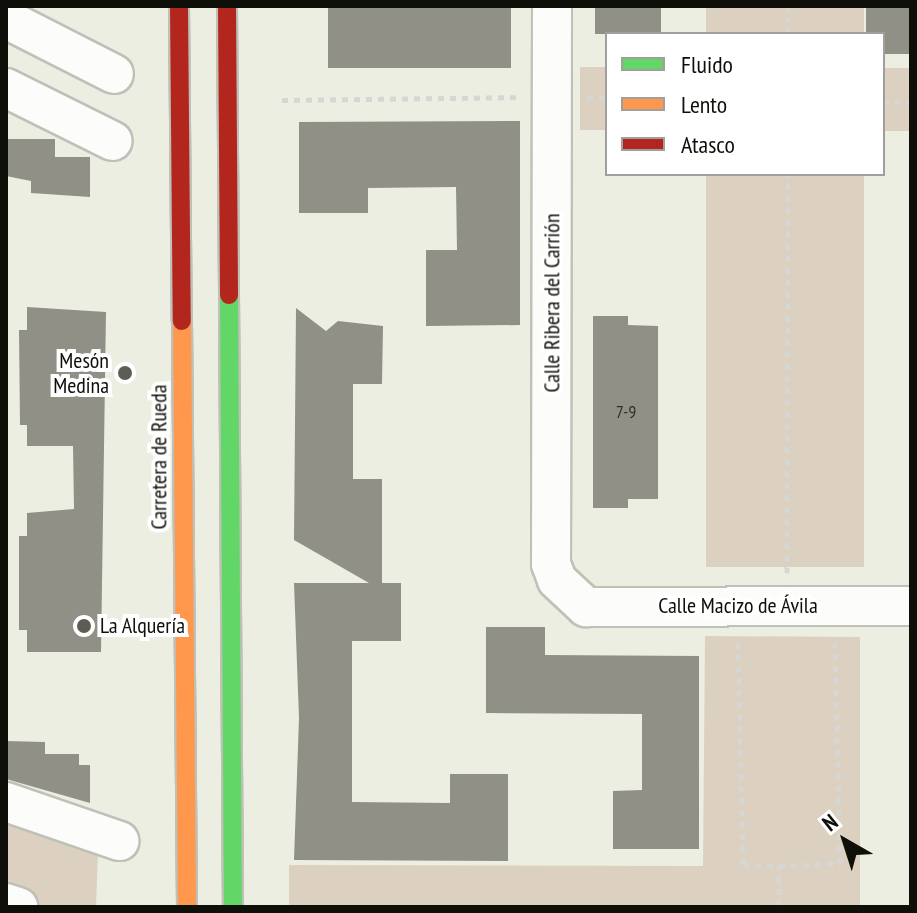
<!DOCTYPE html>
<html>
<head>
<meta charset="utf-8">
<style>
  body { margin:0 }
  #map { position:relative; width:917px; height:913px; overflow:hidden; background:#edeee2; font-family:"PT Sans Narrow",sans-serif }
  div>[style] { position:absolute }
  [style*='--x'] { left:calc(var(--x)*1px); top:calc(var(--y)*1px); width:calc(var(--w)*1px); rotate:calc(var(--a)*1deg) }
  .green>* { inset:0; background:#dcd1c0; transform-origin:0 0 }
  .building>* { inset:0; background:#919087; transform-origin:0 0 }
  .path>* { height:5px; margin-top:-2.5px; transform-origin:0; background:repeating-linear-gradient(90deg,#d6d6d3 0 6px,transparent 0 12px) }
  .roads { filter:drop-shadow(2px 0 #bfc0b7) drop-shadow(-2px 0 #bfc0b7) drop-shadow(0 2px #bfc0b7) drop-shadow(0 -2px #bfc0b7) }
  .street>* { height:38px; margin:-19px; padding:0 19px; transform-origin:19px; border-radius:19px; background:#fcfcfb }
  .fast>* { height:18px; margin:-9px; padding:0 9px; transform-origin:9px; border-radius:9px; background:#63d668 }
  .slow>* { height:18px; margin:-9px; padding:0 9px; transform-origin:9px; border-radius:9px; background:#ff974d }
  .jam>* { height:18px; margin:-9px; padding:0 9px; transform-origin:9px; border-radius:9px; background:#b3261e }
  .dots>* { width:22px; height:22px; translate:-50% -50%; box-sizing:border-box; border:4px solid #fff; border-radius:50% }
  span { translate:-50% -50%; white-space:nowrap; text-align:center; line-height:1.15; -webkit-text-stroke:8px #fff; paint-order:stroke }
  .number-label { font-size:18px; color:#302f28 }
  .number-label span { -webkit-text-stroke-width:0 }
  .street-label { font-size:22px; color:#0f0f09 }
  .poi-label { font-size:22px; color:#0f0f09 }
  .right { translate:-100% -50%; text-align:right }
  .left { translate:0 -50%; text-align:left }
  .frame { position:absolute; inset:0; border:8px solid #0f0f09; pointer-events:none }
  .legend { position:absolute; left:605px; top:32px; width:280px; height:144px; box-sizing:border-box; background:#fff; border:2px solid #9f9f9d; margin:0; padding:10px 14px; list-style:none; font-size:24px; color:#0f0f09 }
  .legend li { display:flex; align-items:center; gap:16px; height:40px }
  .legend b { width:40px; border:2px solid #9f9f9d }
  .north { position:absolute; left:805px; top:801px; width:80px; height:80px; -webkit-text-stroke:6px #fff; paint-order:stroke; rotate:321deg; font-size:22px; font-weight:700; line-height:32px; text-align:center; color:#0f0f09 }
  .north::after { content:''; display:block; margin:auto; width:28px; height:36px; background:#0f0f09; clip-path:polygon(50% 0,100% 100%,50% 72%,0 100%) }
</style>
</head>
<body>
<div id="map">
  <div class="green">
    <i style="left:706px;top:6px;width:158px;height:28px"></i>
    <i style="left:580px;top:67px;width:27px;height:63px"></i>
    <i style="left:911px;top:68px;width:63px;height:28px;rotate:90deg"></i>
    <i style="left:706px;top:174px;width:158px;height:393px"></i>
    <i style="clip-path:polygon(705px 636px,860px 637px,860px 907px,289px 907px,289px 865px,703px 866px)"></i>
    <i style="clip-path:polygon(6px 802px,99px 826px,96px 907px,6px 907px)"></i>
  </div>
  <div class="building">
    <i style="left:328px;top:6px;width:183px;height:62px"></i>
    <i style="left:595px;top:6px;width:66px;height:28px"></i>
    <i style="clip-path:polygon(866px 6px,911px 6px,911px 54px,883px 54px,883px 34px,866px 34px)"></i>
    <i style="clip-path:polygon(520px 121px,520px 325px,426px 326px,426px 250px,457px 250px,456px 187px,368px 188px,368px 213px,299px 213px,299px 122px)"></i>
    <i style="clip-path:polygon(6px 139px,55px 139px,55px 157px,90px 157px,90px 197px,31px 193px,31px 181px,6px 176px)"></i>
    <i style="clip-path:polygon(27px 307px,106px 312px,101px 652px,27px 652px,27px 630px,19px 630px,19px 536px,27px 536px,27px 513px,74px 509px,73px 446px,27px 446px,27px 425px,20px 425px,19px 330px,27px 330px)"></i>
    <i style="clip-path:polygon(296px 308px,326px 331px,338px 321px,383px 326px,382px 384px,353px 384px,353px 479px,382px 479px,382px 583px,401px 583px,401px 641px,352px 641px,352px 802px,450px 803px,450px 774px,508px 774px,508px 861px,294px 860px,299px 718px,294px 583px,369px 583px,294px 540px)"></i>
    <i style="clip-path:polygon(593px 316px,628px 316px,628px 325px,658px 326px,658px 499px,628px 499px,628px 508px,593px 508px)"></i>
    <i style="clip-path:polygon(486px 627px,545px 627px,545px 655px,699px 656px,699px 849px,613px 849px,613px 791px,642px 790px,642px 714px,486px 713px)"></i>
    <i style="clip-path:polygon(6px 741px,45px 742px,45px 754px,79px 754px,79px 765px,90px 765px,90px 803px,6px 779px)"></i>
  </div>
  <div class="path">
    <i style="--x:788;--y:34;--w:28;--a:-90"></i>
    <i style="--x:587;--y:98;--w:20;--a:0"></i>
    <i style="--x:282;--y:100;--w:235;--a:-0.7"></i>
    <i style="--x:883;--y:101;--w:28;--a:2"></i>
    <i style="--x:787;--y:573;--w:399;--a:-89.9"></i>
    <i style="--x:738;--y:642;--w:223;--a:88.7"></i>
    <i style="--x:743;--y:865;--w:36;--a:2"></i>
    <i style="--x:779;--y:907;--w:41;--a:-90"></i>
    <i style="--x:779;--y:866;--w:61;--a:-2.8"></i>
    <i style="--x:840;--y:863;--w:220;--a:-91.3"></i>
  </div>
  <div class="roads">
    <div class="street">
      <i style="--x:552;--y:6;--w:558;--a:90.1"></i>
      <i style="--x:551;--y:564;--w:17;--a:69"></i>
      <i style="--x:557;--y:580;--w:40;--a:43"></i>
      <i style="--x:586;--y:607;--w:325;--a:-0.2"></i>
      <i style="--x:6;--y:19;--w:121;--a:27"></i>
      <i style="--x:6;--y:88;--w:119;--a:26.4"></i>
      <i style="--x:6;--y:802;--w:120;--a:19"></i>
      <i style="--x:6;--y:903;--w:13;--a:18"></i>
    </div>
    <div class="fast">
      <i style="--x:229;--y:295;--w:612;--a:89.63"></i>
    </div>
    <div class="slow">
      <i style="--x:182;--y:321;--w:586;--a:89.51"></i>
    </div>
    <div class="jam">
      <i style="--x:179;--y:6;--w:315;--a:89.5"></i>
      <i style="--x:227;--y:6;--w:289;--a:89.6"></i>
    </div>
  </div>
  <div class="dots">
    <i style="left:125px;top:373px;background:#5d5d55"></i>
    <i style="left:84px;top:626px;background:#5d5d55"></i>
  </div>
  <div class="number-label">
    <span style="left:626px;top:412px">7-9</span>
  </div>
  <div class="street-label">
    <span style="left:552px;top:303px;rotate:-90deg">Calle Ribera del Carrión</span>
    <span style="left:159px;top:457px;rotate:-90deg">Carretera de Rueda</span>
    <span style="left:738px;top:606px">Calle Macizo de Ávila</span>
  </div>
  <div class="poi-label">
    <span class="right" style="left:109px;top:373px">Mesón<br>Medina</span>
    <span class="left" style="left:100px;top:626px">La Alquería</span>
  </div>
  <div class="frame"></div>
  <ul class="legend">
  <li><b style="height:10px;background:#63d668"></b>Fluido</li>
  <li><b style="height:10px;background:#ff974d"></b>Lento</li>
  <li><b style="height:10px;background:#b3261e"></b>Atasco</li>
  </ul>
  <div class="north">N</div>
</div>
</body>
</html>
